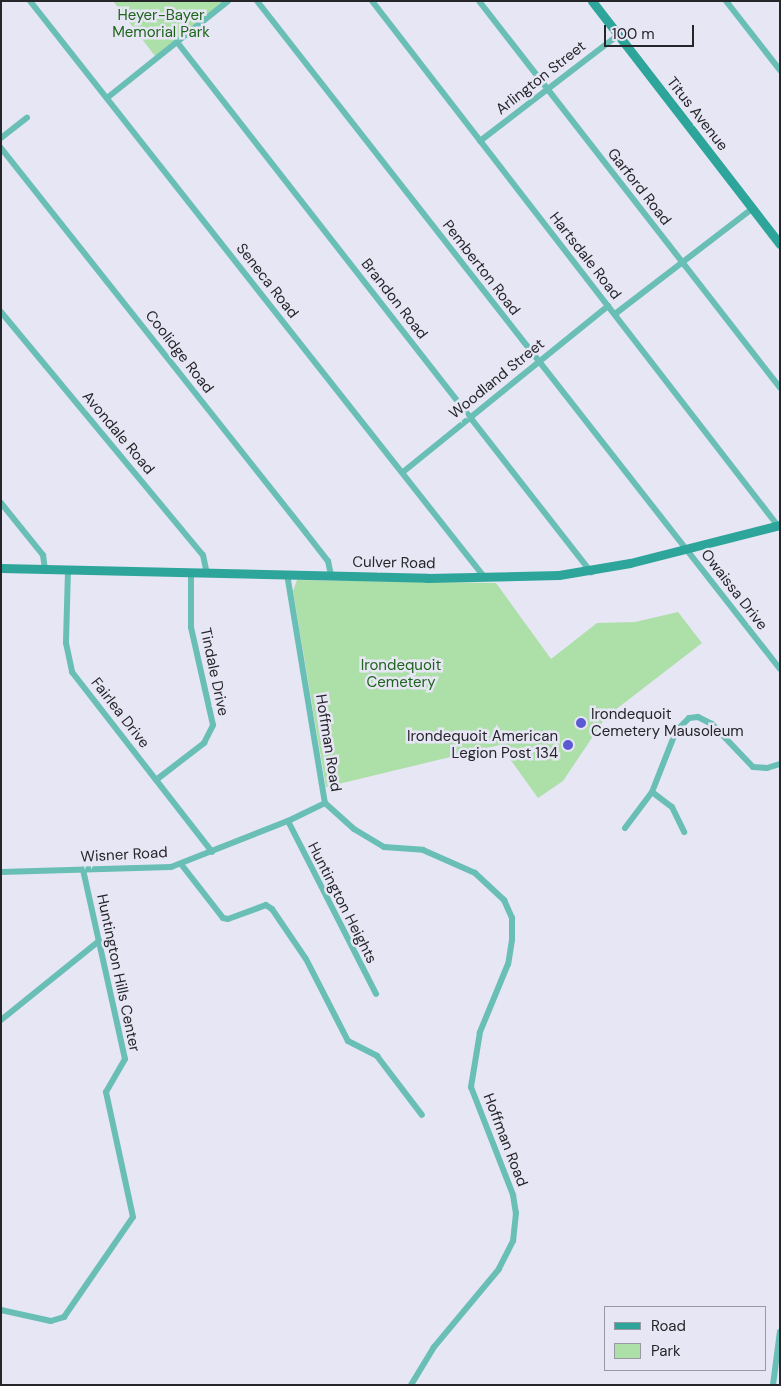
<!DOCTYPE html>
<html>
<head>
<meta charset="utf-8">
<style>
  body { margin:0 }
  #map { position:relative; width:781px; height:1386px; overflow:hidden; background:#e7e6f4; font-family:"DM Sans",sans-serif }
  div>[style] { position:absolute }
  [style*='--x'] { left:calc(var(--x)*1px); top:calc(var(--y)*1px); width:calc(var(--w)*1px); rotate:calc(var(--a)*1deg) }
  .green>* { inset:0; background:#addfa8 }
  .minor>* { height:6px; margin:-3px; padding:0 3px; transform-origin:3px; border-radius:3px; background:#69bfb6 }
  .secondary>* { height:9px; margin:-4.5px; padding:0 4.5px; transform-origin:4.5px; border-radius:4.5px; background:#2ea59a }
  .dots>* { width:14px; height:14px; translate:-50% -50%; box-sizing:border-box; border:2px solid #e7e6f4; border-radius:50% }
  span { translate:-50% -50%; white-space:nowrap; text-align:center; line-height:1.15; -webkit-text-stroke:5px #e7e6f4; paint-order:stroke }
  .park-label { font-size:15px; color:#1e641b }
  .street-label { font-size:15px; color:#26252a }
  .poi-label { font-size:15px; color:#26252a }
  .left { translate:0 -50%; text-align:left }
  .right { translate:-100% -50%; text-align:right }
  .frame { position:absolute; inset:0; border:2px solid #26252a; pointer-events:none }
  .legend { position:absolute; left:604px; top:1306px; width:162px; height:65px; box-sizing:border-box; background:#e7e6f4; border:1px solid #9a99a3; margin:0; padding:6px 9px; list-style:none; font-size:15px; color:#26252a }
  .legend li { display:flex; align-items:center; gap:10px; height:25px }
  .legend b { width:25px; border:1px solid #9a99a3 }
  .scale { position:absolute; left:604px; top:25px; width:90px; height:22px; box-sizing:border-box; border:2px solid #26252a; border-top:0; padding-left:6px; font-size:15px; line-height:18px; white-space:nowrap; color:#26252a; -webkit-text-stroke:4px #e7e6f4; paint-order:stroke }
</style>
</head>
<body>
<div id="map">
  <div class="green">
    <i style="clip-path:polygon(113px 1px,225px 1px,155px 56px)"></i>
    <i style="clip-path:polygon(297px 580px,496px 583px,551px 659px,597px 623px,635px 622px,678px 612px,702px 643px,606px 717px,563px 781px,538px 798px,500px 745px,326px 787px,293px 591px)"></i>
  </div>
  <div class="minor">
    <i style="--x:30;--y:1;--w:735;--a:51.74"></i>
    <i style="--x:257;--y:1;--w:848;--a:51.94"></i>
    <i style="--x:372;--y:1;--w:664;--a:52.28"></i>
    <i style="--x:479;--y:1;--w:490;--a:52.1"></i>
    <i style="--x:726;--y:1;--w:88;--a:52"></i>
    <i style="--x:177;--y:42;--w:673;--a:52.01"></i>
    <i style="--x:107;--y:98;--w:155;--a:-38.7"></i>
    <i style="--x:1;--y:138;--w:33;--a:-38"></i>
    <i style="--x:480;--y:141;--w:174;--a:-37.5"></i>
    <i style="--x:1;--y:148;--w:491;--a:51.6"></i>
    <i style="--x:306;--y:533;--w:36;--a:52"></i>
    <i style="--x:328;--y:561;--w:14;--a:78"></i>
    <i style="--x:1;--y:312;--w:316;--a:50.3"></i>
    <i style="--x:203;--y:555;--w:19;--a:78"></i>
    <i style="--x:615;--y:314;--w:173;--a:-37.5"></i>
    <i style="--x:403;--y:472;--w:264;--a:-39"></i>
    <i style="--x:1;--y:503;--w:67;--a:51.1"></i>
    <i style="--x:43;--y:555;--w:14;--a:82"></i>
    <i style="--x:68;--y:570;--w:73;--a:91.6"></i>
    <i style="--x:66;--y:643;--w:30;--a:78"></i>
    <i style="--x:72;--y:672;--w:228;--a:52.1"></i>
    <i style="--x:287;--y:574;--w:232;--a:80.6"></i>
    <i style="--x:325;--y:803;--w:39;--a:42"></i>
    <i style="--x:354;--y:829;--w:35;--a:31"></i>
    <i style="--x:384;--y:847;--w:39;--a:4"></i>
    <i style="--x:423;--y:850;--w:57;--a:23.9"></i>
    <i style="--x:475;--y:873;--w:40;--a:43"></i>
    <i style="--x:504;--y:900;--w:20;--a:66"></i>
    <i style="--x:512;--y:918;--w:22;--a:90"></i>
    <i style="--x:512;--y:940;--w:24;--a:99"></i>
    <i style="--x:508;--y:964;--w:74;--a:112.4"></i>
    <i style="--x:480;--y:1032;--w:56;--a:99.3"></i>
    <i style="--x:471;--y:1087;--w:116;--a:68.7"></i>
    <i style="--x:513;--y:1195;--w:18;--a:81"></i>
    <i style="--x:516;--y:1213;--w:28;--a:96"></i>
    <i style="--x:513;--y:1241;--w:31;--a:117"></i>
    <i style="--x:499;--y:1269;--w:102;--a:129.8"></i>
    <i style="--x:434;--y:1347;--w:44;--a:121.2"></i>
    <i style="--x:156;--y:780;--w:61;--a:-37.6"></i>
    <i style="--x:204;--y:743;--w:20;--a:-63"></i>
    <i style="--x:213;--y:725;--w:100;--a:-102.7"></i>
    <i style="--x:191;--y:627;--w:54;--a:-90"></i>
    <i style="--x:652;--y:792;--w:25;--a:37"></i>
    <i style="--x:672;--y:807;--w:28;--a:64"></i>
    <i style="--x:288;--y:821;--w:194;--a:63"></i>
    <i style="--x:625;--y:828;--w:45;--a:-53.1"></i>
    <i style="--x:652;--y:792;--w:66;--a:-68.5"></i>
    <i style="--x:676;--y:731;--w:18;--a:-45"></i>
    <i style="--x:689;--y:718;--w:9;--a:-6"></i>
    <i style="--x:698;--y:717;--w:16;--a:27"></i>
    <i style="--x:712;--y:724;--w:59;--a:46.4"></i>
    <i style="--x:753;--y:767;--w:14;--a:4"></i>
    <i style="--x:767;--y:768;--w:14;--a:-17"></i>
    <i style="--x:181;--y:864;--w:68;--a:52.1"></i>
    <i style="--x:223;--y:918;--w:5;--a:11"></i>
    <i style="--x:228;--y:919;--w:40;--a:-20.2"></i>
    <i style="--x:266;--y:905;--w:7;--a:34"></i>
    <i style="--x:272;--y:909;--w:60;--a:55.8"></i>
    <i style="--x:306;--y:959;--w:92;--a:62.9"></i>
    <i style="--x:348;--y:1041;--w:33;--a:27"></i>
    <i style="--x:377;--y:1056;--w:74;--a:52.7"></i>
    <i style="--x:1;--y:872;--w:170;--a:-1.7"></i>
    <i style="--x:171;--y:867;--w:126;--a:-21.5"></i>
    <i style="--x:288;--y:821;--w:41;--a:-25.9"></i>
    <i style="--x:1;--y:1020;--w:126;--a:-38.9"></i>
    <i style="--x:1;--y:1310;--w:51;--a:12.4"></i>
    <i style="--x:51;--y:1321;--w:14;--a:-17"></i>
    <i style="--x:64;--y:1317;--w:121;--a:-55.4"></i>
    <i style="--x:133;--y:1217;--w:128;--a:-102.2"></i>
    <i style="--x:106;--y:1092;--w:38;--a:-60"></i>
    <i style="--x:125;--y:1059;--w:194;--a:-102.5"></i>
    <i style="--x:773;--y:1385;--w:54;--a:-82.6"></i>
  </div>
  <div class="secondary">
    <i style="--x:592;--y:1;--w:307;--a:52.3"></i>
    <i style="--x:1;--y:568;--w:426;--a:1.3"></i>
    <i style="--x:427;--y:578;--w:132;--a:-1.3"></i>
    <i style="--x:559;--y:575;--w:72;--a:-9.6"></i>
    <i style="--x:630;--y:563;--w:155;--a:-14.2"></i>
  </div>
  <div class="dots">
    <i style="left:581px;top:723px;background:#5b5ad2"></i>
    <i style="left:568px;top:745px;background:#5b5ad2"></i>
  </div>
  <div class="park-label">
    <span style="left:161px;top:24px">Heyer-Bayer<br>Memorial Park</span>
    <span style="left:401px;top:674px">Irondequoit<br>Cemetery</span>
  </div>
  <div class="street-label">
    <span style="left:541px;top:78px;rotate:-38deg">Arlington Street</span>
    <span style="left:697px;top:114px;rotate:52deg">Titus Avenue</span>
    <span style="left:639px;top:187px;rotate:52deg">Garford Road</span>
    <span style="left:585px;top:256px;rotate:52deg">Hartsdale Road</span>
    <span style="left:481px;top:268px;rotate:52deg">Pemberton Road</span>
    <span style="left:267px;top:281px;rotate:52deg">Seneca Road</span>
    <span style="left:394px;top:299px;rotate:52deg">Brandon Road</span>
    <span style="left:179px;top:352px;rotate:52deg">Coolidge Road</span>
    <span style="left:497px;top:379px;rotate:-39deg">Woodland Street</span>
    <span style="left:118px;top:433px;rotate:50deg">Avondale Road</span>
    <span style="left:394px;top:563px;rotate:1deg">Culver Road</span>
    <span style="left:734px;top:590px;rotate:52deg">Owaissa Drive</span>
    <span style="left:214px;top:672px;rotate:78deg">Tindale Drive</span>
    <span style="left:120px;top:713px;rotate:52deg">Fairlea Drive</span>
    <span style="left:328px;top:743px;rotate:81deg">Hoffman Road</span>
    <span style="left:124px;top:855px;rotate:-3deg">Wisner Road</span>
    <span style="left:342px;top:903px;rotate:63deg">Huntington Heights</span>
    <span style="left:118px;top:973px;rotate:78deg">Huntington Hills Center</span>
    <span style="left:505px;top:1140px;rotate:69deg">Hoffman Road</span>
  </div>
  <div class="poi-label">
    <span class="left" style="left:591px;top:723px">Irondequoit<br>Cemetery Mausoleum</span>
    <span class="right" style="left:558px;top:745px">Irondequoit American<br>Legion Post 134</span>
  </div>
  <div class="frame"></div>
  <ul class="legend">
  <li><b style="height:6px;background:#2ea59a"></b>Road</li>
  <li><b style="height:14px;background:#addfa8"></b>Park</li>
  </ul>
  <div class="scale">100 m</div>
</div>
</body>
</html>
